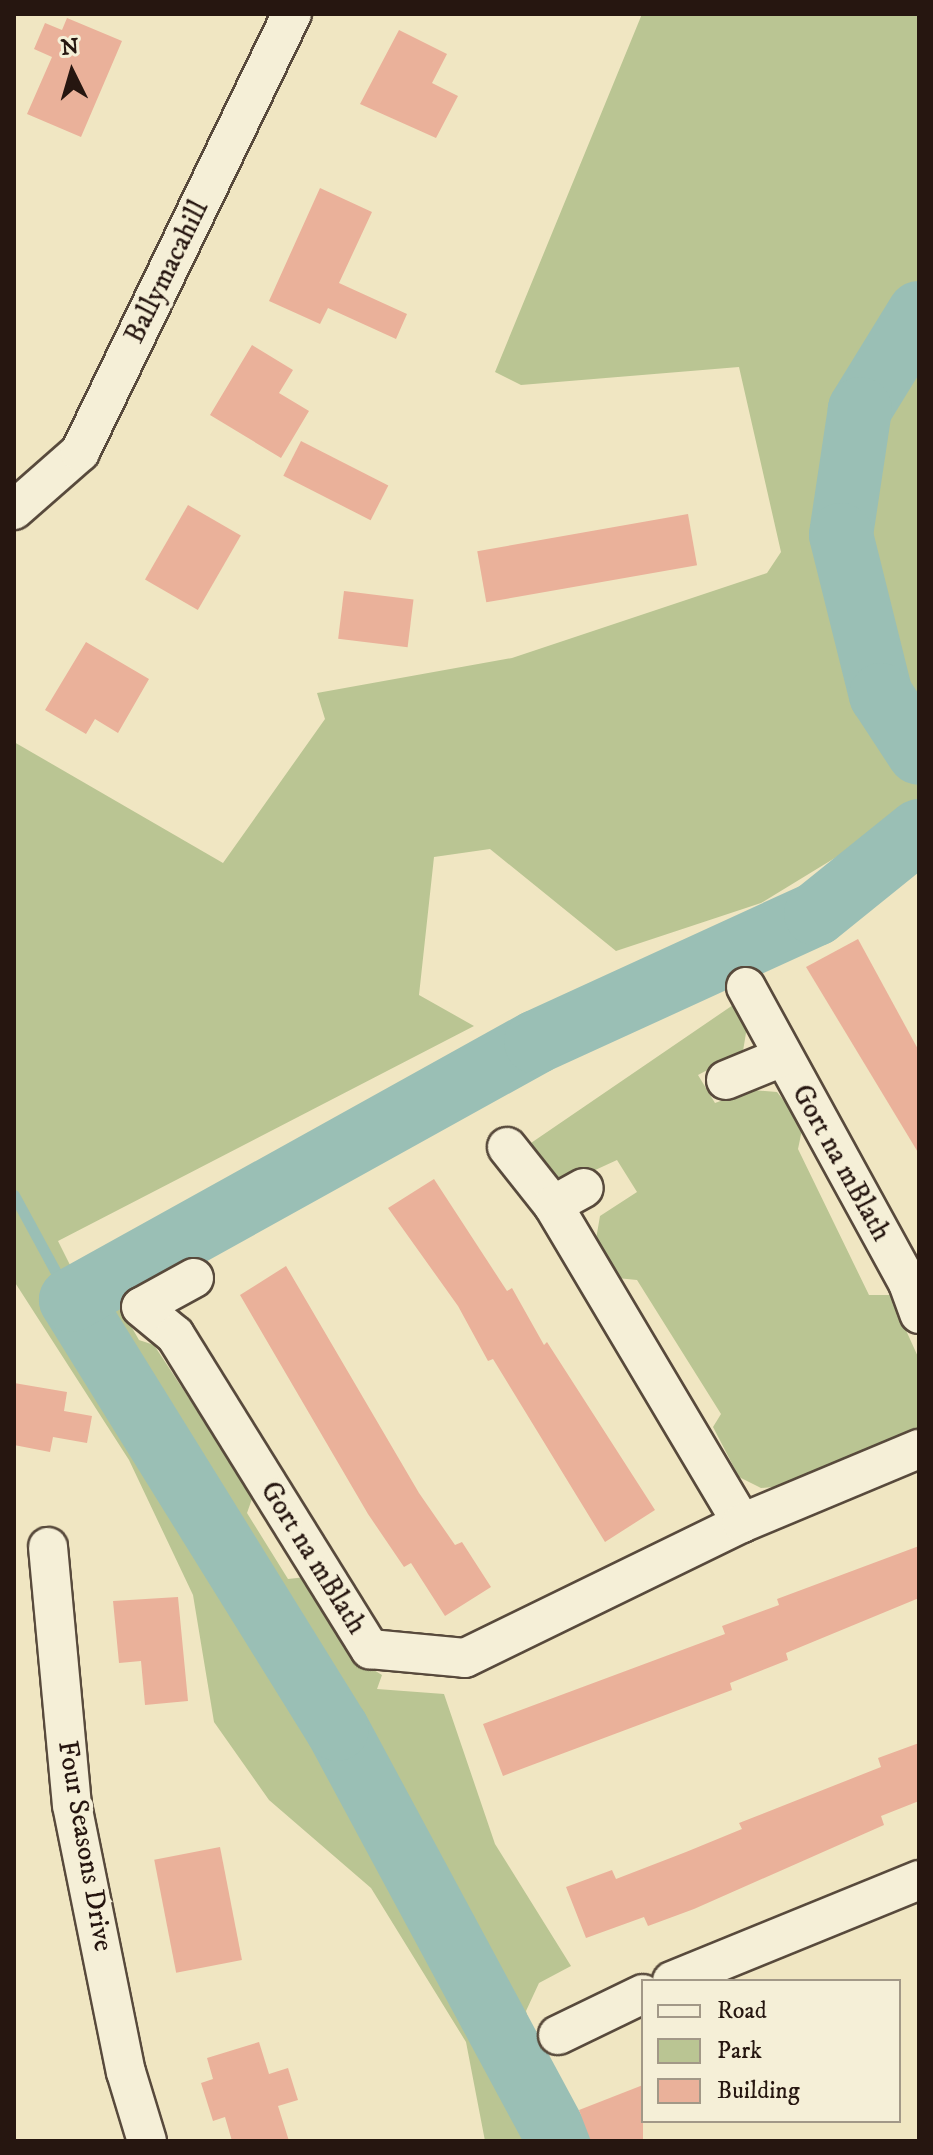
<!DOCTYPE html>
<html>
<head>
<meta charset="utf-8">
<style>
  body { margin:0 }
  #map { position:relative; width:933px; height:2155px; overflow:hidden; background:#f0e6c2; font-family:"IM FELL DW Pica",serif }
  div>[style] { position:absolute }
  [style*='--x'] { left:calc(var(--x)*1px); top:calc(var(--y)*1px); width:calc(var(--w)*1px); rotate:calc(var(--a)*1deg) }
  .green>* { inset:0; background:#bac593 }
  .stream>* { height:11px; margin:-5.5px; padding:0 5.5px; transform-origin:5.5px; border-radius:5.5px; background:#9abfb5 }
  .river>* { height:64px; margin:-32px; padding:0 32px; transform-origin:32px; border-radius:32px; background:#9abfb5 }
  .building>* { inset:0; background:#eab19a; transform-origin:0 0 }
  .roads { filter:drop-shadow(2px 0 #584a3c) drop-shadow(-2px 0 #584a3c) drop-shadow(0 2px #584a3c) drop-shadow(0 -2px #584a3c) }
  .minor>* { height:38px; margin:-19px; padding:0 19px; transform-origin:19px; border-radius:19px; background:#f5efd7 }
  span { translate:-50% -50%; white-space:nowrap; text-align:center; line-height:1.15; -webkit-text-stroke:8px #f5efd7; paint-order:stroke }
  .street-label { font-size:28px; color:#261610 }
  .frame { position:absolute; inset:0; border:16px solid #261610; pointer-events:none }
  .legend { position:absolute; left:641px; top:1979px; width:260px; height:144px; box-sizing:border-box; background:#f5efd7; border:2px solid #a29887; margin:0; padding:10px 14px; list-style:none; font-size:24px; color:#261610 }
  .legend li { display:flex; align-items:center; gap:16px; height:40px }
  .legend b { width:40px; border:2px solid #a29887 }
  .north { position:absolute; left:32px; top:32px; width:80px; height:80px; -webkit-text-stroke:6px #f5efd7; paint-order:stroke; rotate:355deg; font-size:22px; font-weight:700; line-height:32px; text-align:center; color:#261610 }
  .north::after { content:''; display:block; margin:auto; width:28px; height:36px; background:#261610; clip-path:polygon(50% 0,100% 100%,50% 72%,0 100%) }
</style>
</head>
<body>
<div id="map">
  <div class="green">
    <i style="clip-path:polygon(642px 14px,919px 14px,919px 814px,915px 809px,761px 903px,616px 951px,490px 849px,434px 857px,419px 995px,474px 1026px,58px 1241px,90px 1305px,438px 1904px,101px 1301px,206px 1245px,207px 1252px,120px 1307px,139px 1340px,154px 1345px,253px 1496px,247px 1513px,288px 1579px,306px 1577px,351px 1656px,382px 1675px,377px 1689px,444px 1694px,495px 1844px,571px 1966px,539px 1983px,526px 2011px,537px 2050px,555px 2073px,543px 2087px,574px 2141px,485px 2141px,466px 2042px,371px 1888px,269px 1800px,214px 1722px,193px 1595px,129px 1460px,14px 1281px,14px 742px,223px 863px,325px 719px,317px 693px,512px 658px,767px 573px,781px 552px,739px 367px,521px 385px,495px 372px)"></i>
    <i style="clip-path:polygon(733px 1005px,748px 1021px,743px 1051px,698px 1075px,715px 1103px,751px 1090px,777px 1092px,803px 1125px,798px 1149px,869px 1295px,890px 1295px,919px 1359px,917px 1432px,784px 1486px,761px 1488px,739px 1477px,713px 1427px,721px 1414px,637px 1280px,617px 1278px,595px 1245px,600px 1216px,637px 1192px,617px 1160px,567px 1183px,546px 1175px,531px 1143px)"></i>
  </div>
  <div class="stream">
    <i style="--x:14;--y:1195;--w:119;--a:61.5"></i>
  </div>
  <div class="river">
    <i style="--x:919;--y:313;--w:113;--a:121.6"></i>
    <i style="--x:860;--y:409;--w:127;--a:98.6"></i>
    <i style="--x:841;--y:535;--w:165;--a:76"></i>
    <i style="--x:881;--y:695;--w:69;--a:56.8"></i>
    <i style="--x:559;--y:2141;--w:468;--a:-118.3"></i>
    <i style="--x:337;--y:1729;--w:505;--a:-121.8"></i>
    <i style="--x:71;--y:1300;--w:532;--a:-29.02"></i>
    <i style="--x:536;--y:1042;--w:308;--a:-24.6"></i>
    <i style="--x:816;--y:914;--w:132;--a:-38.9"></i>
  </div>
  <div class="building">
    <i style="clip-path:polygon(67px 18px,122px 41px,81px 137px,27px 114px,52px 57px,34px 49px,45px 23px,62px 30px)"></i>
    <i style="clip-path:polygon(399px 30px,447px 54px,432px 83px,458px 96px,436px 138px,360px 104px)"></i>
    <i style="clip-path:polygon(320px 188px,372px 212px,339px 283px,407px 314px,396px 339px,328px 308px,320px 324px,269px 301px)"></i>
    <i style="clip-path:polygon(252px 345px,293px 370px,279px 393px,309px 411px,281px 458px,210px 415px)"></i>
    <i style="left:301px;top:441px;width:98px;height:39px;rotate:27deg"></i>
    <i style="left:188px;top:505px;width:61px;height:86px;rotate:30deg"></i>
    <i style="left:688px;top:514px;width:52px;height:214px;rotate:80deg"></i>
    <i style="left:344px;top:591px;width:70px;height:48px;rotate:7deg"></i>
    <i style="clip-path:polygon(86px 642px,149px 679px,118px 733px,95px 719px,86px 734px,45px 710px)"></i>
    <i style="clip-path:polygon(858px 939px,919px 1051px,919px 1154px,806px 967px)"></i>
    <i style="clip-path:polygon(434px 1179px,507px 1291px,512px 1288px,544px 1345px,547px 1342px,655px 1510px,605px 1542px,493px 1359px,488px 1361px,458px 1306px,388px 1208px)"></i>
    <i style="clip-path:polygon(286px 1266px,419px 1493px,455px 1545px,462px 1542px,491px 1587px,445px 1616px,411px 1563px,404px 1567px,368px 1514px,240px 1295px)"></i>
    <i style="clip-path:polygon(14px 1383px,67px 1392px,64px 1411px,92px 1416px,87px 1443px,53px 1437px,50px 1452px,14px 1445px)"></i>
    <i style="clip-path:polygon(919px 1546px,919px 1598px,786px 1653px,788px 1660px,730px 1683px,732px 1690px,503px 1776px,483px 1724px,725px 1634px,722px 1626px,779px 1605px,777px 1599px)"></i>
    <i style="clip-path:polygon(178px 1597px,188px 1701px,145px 1705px,141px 1661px,119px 1663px,113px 1601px)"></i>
    <i style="clip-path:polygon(919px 1743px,919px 1801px,881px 1816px,884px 1825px,694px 1909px,648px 1926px,644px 1917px,586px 1938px,566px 1887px,612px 1870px,616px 1879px,686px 1852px,742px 1829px,739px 1823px,881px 1767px,878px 1758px)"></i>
    <i style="left:220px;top:1847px;width:115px;height:67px;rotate:79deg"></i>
    <i style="clip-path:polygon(259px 2042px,269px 2074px,288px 2068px,298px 2100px,278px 2106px,289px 2141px,232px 2141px,225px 2117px,213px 2121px,201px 2083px,213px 2079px,207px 2058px)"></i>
    <i style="clip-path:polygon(643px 2085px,643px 2141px,591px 2141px,579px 2110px)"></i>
  </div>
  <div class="roads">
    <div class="minor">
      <i style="--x:14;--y:510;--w:88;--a:-41.3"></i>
      <i style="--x:80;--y:452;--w:487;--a:-64.2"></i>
      <i style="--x:746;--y:987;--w:337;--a:61.3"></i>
      <i style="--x:908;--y:1283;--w:33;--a:70"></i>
      <i style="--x:726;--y:1080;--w:61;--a:-22.3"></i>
      <i style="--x:507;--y:1147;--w:74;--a:51.6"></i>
      <i style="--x:553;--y:1205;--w:370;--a:59.3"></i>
      <i style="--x:553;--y:1205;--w:35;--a:-29"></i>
      <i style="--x:194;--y:1278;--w:60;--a:151.3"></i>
      <i style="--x:141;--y:1307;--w:44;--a:39.5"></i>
      <i style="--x:175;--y:1335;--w:370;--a:58.2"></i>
      <i style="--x:370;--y:1649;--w:95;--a:5.4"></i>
      <i style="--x:465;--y:1658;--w:308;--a:-26"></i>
      <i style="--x:742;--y:1523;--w:192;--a:-22.7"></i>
      <i style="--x:48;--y:1547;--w:259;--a:84.7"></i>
      <i style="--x:72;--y:1805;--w:272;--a:78.6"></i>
      <i style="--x:126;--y:2072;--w:72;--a:73.1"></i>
      <i style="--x:672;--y:1981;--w:267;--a:-22.2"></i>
      <i style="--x:558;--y:2035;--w:94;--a:-25.8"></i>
    </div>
  </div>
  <div class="street-label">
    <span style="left:167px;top:272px;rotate:-64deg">Ballymacahill</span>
    <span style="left:841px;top:1163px;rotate:61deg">Gort na mBlath</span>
    <span style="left:313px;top:1558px;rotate:58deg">Gort na mBlath</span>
    <span style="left:85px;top:1846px;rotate:80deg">Four Seasons Drive</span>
  </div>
  <div class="frame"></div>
  <ul class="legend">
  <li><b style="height:10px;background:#f5efd7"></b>Road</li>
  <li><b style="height:22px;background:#bac593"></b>Park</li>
  <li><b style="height:22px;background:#eab19a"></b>Building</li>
  </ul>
  <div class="north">N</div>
</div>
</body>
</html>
